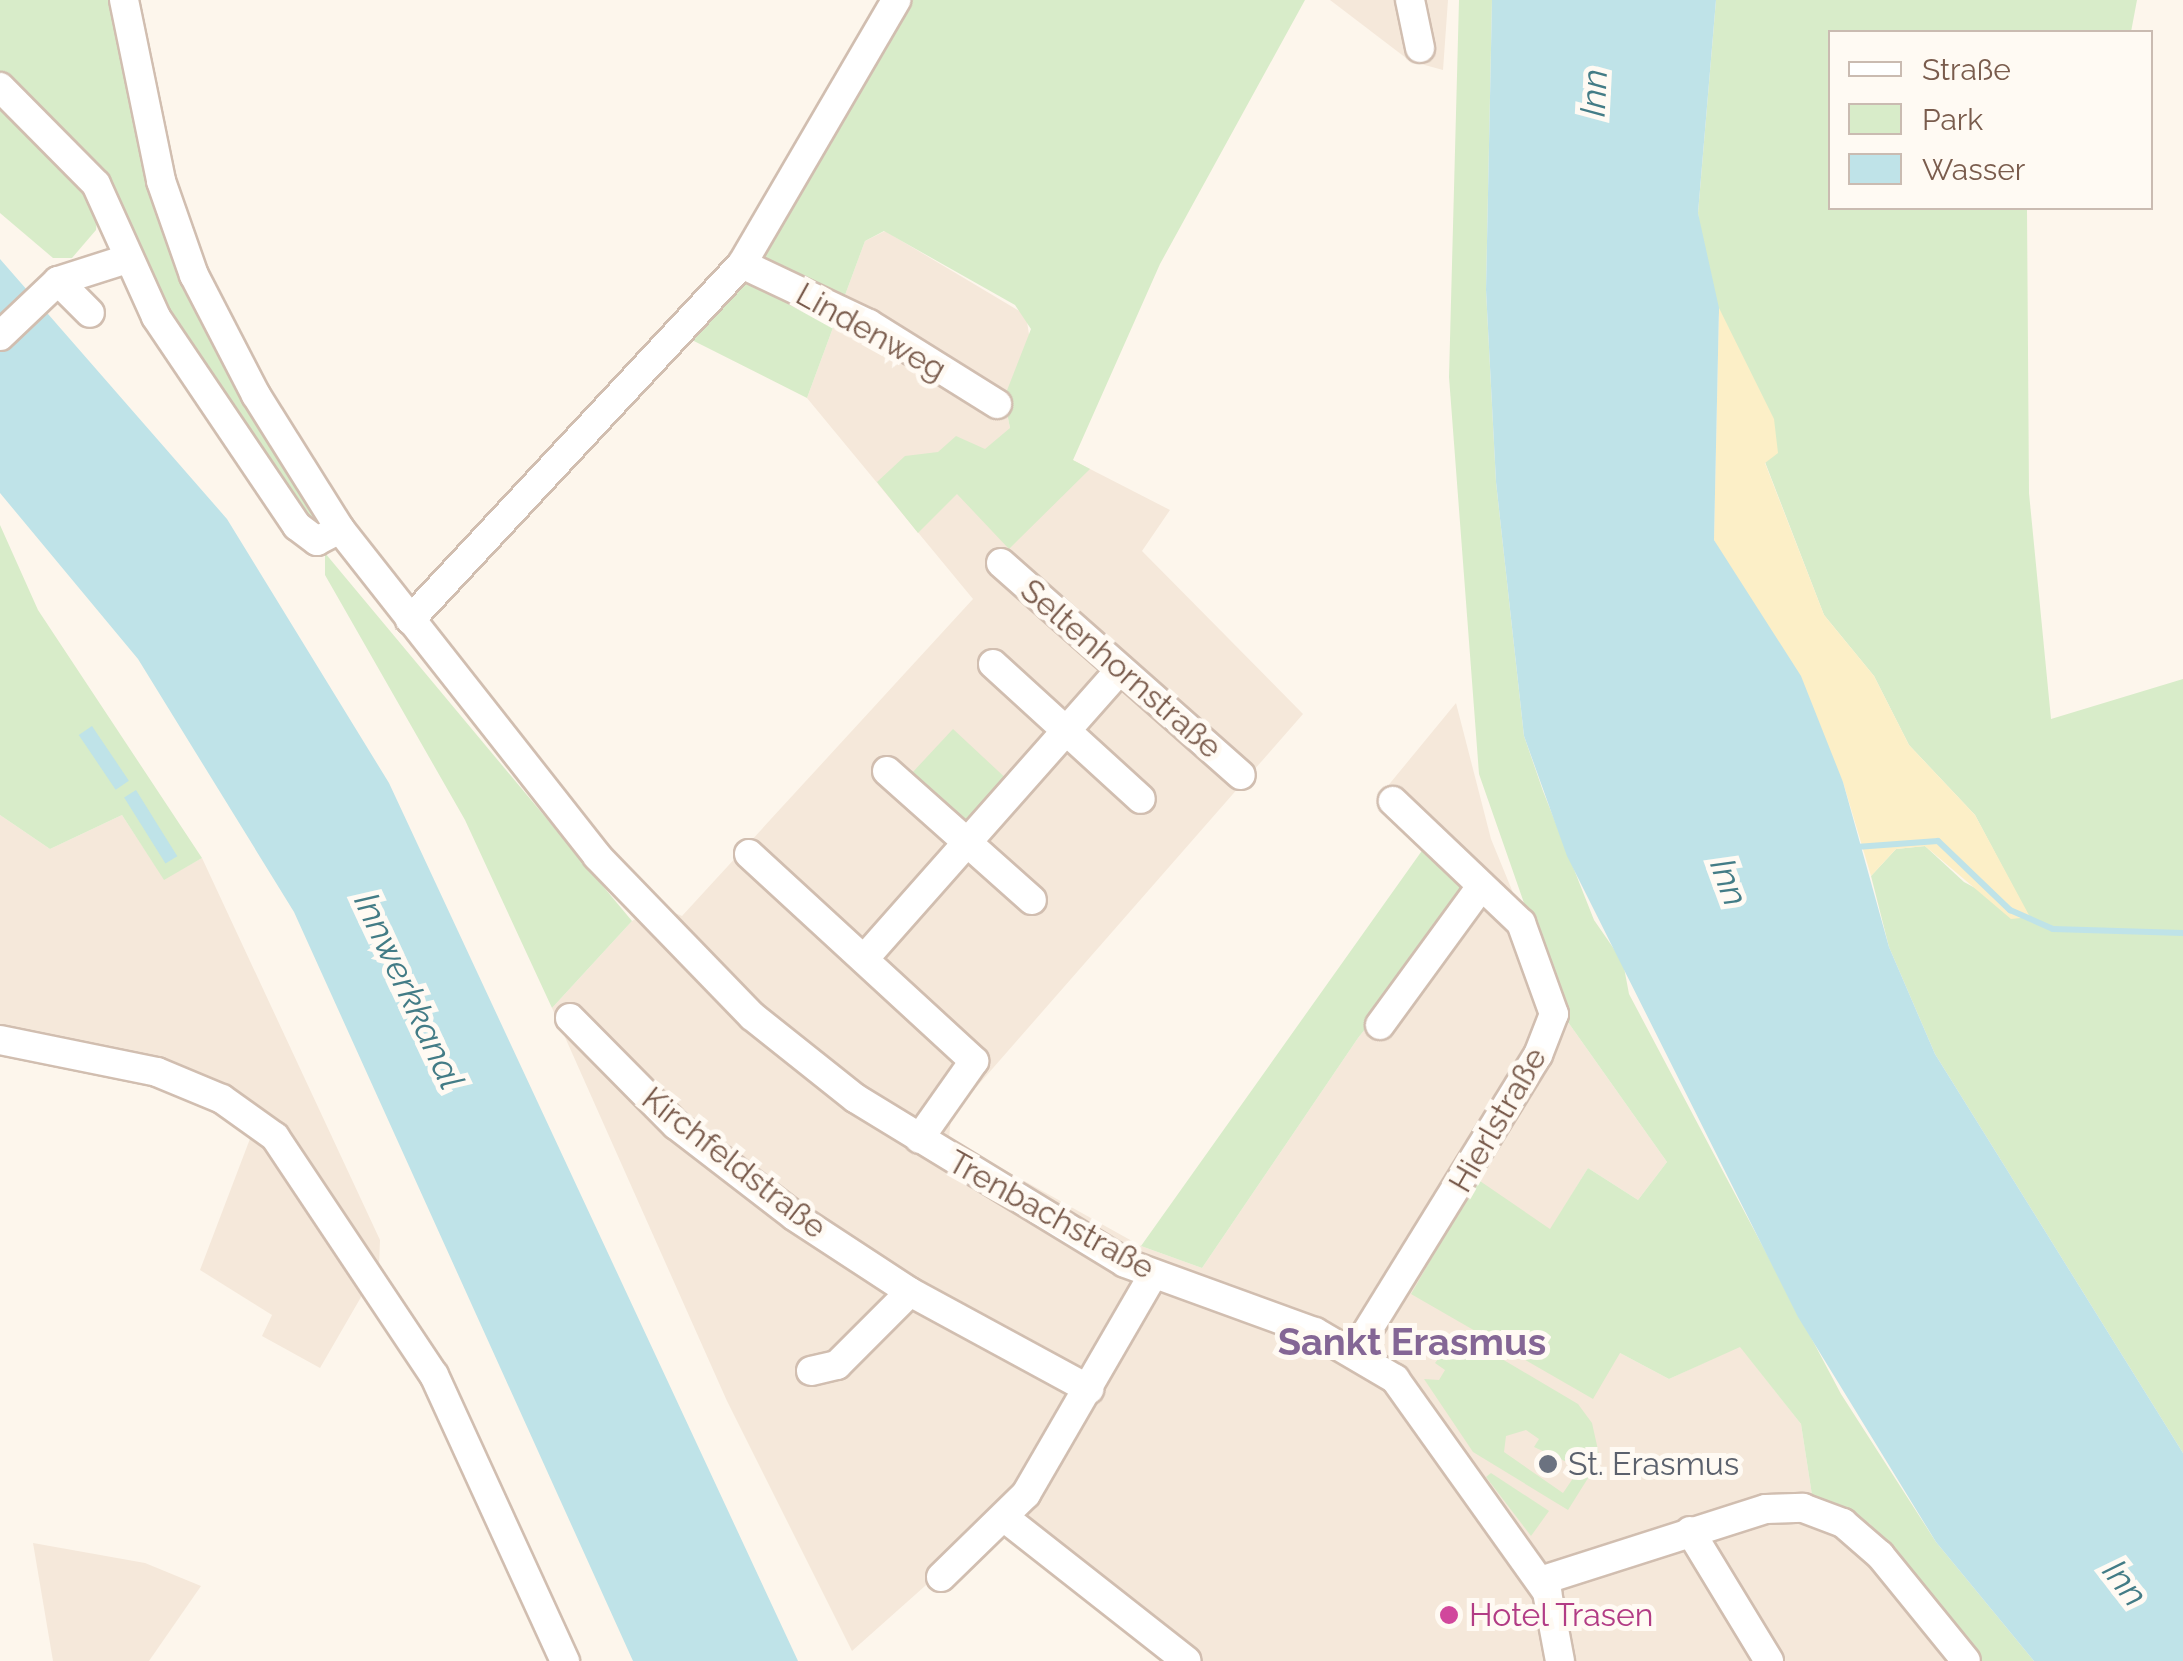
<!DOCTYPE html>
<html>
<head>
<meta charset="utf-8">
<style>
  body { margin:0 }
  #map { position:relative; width:2183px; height:1661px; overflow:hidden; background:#fdf6ec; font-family:Raleway,sans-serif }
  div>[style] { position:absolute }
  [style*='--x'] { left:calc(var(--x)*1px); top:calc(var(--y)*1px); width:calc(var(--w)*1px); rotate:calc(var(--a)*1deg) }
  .residential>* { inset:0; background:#f5e8da }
  .green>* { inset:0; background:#d8ecc9; transform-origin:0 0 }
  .sand>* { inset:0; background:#fcefc7 }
  .water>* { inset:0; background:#bfe3e8; transform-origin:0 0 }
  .stream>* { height:6px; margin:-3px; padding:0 3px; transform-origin:3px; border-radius:3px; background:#bfe3e8 }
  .roads { filter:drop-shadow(2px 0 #d1beb0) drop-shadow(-2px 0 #d1beb0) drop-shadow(0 2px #d1beb0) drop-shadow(0 -2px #d1beb0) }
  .minor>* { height:28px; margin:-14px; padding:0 14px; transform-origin:14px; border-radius:14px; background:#fff }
  .dots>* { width:28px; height:28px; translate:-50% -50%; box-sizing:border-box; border:5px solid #fffaf3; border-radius:50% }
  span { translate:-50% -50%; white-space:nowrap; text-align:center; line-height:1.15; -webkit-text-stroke:10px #fffaf3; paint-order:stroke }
  .street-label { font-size:32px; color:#7a5c4d }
  .worship-label { font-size:32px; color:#5b616d }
  .left { translate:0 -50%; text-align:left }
  .hotel-label { font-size:32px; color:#b23c85 }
  .water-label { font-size:35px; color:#437c86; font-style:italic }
  .quarter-label { font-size:38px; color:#846695; font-weight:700 }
  .legend { position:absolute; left:1828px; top:30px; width:325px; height:180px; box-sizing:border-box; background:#fffaf3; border:2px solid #cabbb1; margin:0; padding:12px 18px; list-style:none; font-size:30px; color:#7a5c4d }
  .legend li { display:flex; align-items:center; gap:20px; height:50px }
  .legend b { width:50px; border:2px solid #cabbb1 }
</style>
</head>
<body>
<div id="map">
  <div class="residential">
    <i style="clip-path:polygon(1330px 0,1448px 0,1443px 70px,1410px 61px)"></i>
    <i style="clip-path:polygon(885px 231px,1026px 315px,1030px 341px,1004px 398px,1010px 428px,1170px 510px,1142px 551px,1303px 714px,951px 1116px,949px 1139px,1141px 1246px,1202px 1268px,1358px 1038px,1475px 890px,1382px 793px,1456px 703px,1491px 839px,1563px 1015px,1667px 1162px,1638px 1200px,1588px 1168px,1551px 1229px,1620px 1353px,1669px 1379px,1740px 1346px,1801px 1424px,1812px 1495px,1870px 1524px,1974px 1661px,1164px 1661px,1007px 1533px,945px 1589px,934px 1578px,852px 1651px,727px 1401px,552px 1008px,632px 921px,659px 906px,682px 916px,973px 599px,807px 398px,865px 241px)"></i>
    <i style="clip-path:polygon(0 815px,50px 849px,122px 815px,164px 879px,202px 858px,380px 1240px,379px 1266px,320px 1368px,262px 1336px,272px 1315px,200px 1270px,259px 1115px,0 1034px)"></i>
    <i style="clip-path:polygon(33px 1543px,145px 1563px,201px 1586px,149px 1661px,53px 1661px)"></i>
  </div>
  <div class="green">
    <i style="clip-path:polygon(0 0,114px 0,142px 162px,163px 215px,318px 520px,309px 522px,177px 335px,90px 155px,0 75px)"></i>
    <i style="clip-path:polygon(904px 0,1305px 0,1160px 264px,1073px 460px,1090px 469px,1009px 549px,957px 494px,918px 533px,877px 482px,905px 456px,938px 452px,956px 436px,985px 449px,1010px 428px,1004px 398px,1031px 329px,1015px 305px,884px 231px,865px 241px,807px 398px,686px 337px)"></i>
    <i style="clip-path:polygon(1459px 0,1492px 0,1486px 290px,1496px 482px,1524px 736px,1543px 791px,1594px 920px,1623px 962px,1629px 994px,1841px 1394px,1936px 1542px,2034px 1661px,1974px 1661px,1870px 1524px,1812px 1495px,1801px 1424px,1740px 1347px,1669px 1379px,1620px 1353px,1593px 1399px,1411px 1294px,1477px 1179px,1550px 1229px,1588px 1168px,1638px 1200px,1667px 1162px,1563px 1015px,1479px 774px,1449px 377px)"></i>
    <i style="clip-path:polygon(1716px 0,2137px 0,2131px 32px,1830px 32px,1830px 208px,2027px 208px,2029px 493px,2051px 719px,2183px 679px,2183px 1453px,1935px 1054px,1889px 947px,1871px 876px,1896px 849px,1925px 846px,1964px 882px,2029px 917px,1975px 815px,1909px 745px,1874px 676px,1824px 615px,1765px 462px,1703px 265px,1698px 213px)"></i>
    <i style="clip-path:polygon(0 96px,98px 208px,96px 230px,72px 258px,53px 258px,0 213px)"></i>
    <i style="clip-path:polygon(0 525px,38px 610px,202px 858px,164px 880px,122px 815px,50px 849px,0 815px)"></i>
    <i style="clip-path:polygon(325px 553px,632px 921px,552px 1008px,465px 820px,325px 575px)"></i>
    <i style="left:953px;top:729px;width:76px;height:71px;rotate:43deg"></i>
    <i style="clip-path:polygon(1426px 845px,1476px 889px,1358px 1038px,1202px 1268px,1141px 1246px)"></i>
    <i style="clip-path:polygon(evenodd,1458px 1333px,1578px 1404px,1592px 1423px,1600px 1459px,1568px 1510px,1473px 1452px,1424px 1379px,1439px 1380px,1445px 1370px,1435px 1363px,1458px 1333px,1526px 1430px,1539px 1439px,1534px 1447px,1580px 1468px,1563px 1493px,1504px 1452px,1506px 1436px,1526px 1430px)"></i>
    <i style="clip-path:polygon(1491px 1473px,1549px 1511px,1531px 1536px,1486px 1477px)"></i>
  </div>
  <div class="sand">
    <i style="clip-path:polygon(1719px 308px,1774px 419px,1778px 453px,1765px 463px,1824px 615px,1874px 676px,1909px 745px,1975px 815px,2030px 917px,2011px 919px,1925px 846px,1896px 849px,1871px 876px,1843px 782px,1714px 540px)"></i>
  </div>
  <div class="water">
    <i style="clip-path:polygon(1492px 0,1716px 0,1698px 213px,1719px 308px,1714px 540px,1801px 676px,1843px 782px,1889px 947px,1935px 1054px,2183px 1453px,2183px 1661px,2034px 1661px,1936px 1542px,1798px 1317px,1567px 856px,1524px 736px,1496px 482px,1486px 290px)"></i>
    <i style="clip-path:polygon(0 259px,227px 519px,389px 783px,798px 1661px,633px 1661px,294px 912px,138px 659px,0 493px)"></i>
    <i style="left:92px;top:726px;width:66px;height:16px;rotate:56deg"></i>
    <i style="left:136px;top:790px;width:78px;height:14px;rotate:58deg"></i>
  </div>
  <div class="stream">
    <i style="--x:1856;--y:847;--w:82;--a:-4.2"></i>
    <i style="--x:1938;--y:841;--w:100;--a:43.8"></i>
    <i style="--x:2010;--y:910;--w:47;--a:23.8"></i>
    <i style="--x:2053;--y:929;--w:130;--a:1.8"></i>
  </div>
  <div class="roads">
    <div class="minor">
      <i style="--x:124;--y:0;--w:185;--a:78.4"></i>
      <i style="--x:161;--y:181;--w:100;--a:70.7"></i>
      <i style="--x:194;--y:275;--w:135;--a:62.7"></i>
      <i style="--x:256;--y:395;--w:158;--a:57.9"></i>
      <i style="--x:340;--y:529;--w:416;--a:51.8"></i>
      <i style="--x:597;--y:856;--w:223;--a:45.9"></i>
      <i style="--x:752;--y:1016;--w:132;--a:38.5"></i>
      <i style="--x:855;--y:1098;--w:316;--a:31.4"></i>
      <i style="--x:1125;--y:1263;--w:202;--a:20"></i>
      <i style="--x:1315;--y:1332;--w:93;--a:30.4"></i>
      <i style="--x:1395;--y:1379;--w:262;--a:54.5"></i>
      <i style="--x:1547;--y:1592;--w:70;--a:79.3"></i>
      <i style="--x:1410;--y:0;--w:49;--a:78.2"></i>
      <i style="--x:0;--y:87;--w:136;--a:45.3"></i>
      <i style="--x:96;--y:184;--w:146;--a:65.7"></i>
      <i style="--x:156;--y:317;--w:252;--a:56"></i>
      <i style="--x:297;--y:526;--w:25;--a:37"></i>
      <i style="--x:317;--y:541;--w:26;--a:-28"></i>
      <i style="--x:742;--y:264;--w:140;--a:25.3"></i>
      <i style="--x:869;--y:324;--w:151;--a:32"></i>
      <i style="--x:58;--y:281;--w:45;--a:45"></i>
      <i style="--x:0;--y:336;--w:80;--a:-43.5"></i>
      <i style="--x:58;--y:281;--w:72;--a:-17.7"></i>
      <i style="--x:1001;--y:563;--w:320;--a:41.5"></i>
      <i style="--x:410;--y:620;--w:487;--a:-47"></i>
      <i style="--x:742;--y:264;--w:306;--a:-59.7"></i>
      <i style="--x:993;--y:664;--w:200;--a:42.4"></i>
      <i style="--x:887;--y:771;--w:194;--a:41.7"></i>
      <i style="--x:749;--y:854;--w:306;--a:42.6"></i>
      <i style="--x:974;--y:1061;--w:95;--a:125.2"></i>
      <i style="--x:864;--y:959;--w:387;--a:-48.5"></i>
      <i style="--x:570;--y:1018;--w:151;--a:45.3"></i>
      <i style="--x:676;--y:1125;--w:149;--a:37.6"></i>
      <i style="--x:794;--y:1216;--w:139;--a:33.2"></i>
      <i style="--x:910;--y:1292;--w:204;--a:28.5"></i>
      <i style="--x:1380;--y:1025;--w:170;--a:-53.9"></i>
      <i style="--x:0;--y:1040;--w:160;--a:11.5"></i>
      <i style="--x:157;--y:1072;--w:70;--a:22.6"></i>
      <i style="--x:222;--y:1099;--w:65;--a:35.6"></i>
      <i style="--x:275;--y:1137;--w:286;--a:56.3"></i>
      <i style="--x:434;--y:1375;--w:315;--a:65.4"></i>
      <i style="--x:1355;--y:1351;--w:348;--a:-58.3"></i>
      <i style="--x:1538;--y:1055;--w:44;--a:-68.7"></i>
      <i style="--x:1554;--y:1014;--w:97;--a:-109.9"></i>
      <i style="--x:1521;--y:923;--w:177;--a:-136.4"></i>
      <i style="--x:811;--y:1371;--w:27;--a:-13"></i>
      <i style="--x:837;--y:1365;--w:103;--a:-45"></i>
      <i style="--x:1005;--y:1518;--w:231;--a:38.2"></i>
      <i style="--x:1690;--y:1531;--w:152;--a:58.7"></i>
      <i style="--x:941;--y:1577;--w:119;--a:-44.3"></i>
      <i style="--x:1026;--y:1494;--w:253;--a:-59.9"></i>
      <i style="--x:1540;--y:1581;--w:237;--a:-17.7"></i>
      <i style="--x:1766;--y:1509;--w:37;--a:-2"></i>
      <i style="--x:1803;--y:1508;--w:43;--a:20.6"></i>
      <i style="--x:1843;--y:1523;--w:49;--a:40.9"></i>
      <i style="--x:1880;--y:1555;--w:136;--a:50.9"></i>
    </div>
  </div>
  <div class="dots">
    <i style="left:1548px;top:1464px;background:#6b7280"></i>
    <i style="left:1449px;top:1615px;background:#d1479c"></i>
  </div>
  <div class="street-label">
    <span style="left:871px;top:332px;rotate:29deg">Lindenweg</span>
    <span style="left:1121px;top:669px;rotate:41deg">Seltenhornstraße</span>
    <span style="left:1498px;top:1120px;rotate:-60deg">Hierlstraße</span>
    <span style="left:734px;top:1163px;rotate:38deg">Kirchfeldstraße</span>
    <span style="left:1051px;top:1215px;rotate:29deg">Trenbachstraße</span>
  </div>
  <div class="worship-label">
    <span class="left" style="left:1568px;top:1464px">St. Erasmus</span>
  </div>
  <div class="hotel-label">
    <span class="left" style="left:1469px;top:1615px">Hotel Trasen</span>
  </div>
  <div class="water-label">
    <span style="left:1594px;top:93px;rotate:-87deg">Inn</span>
    <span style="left:1729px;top:882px;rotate:70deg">Inn</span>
    <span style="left:409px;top:991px;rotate:65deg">Innwerkkanal</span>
    <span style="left:2125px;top:1583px;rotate:52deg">Inn</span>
  </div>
  <div class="quarter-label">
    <span style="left:1412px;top:1342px">Sankt Erasmus</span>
  </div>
  <ul class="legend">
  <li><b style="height:12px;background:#fff"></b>Straße</li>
  <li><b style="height:28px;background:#d8ecc9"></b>Park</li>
  <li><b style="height:28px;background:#bfe3e8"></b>Wasser</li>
  </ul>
</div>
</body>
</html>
